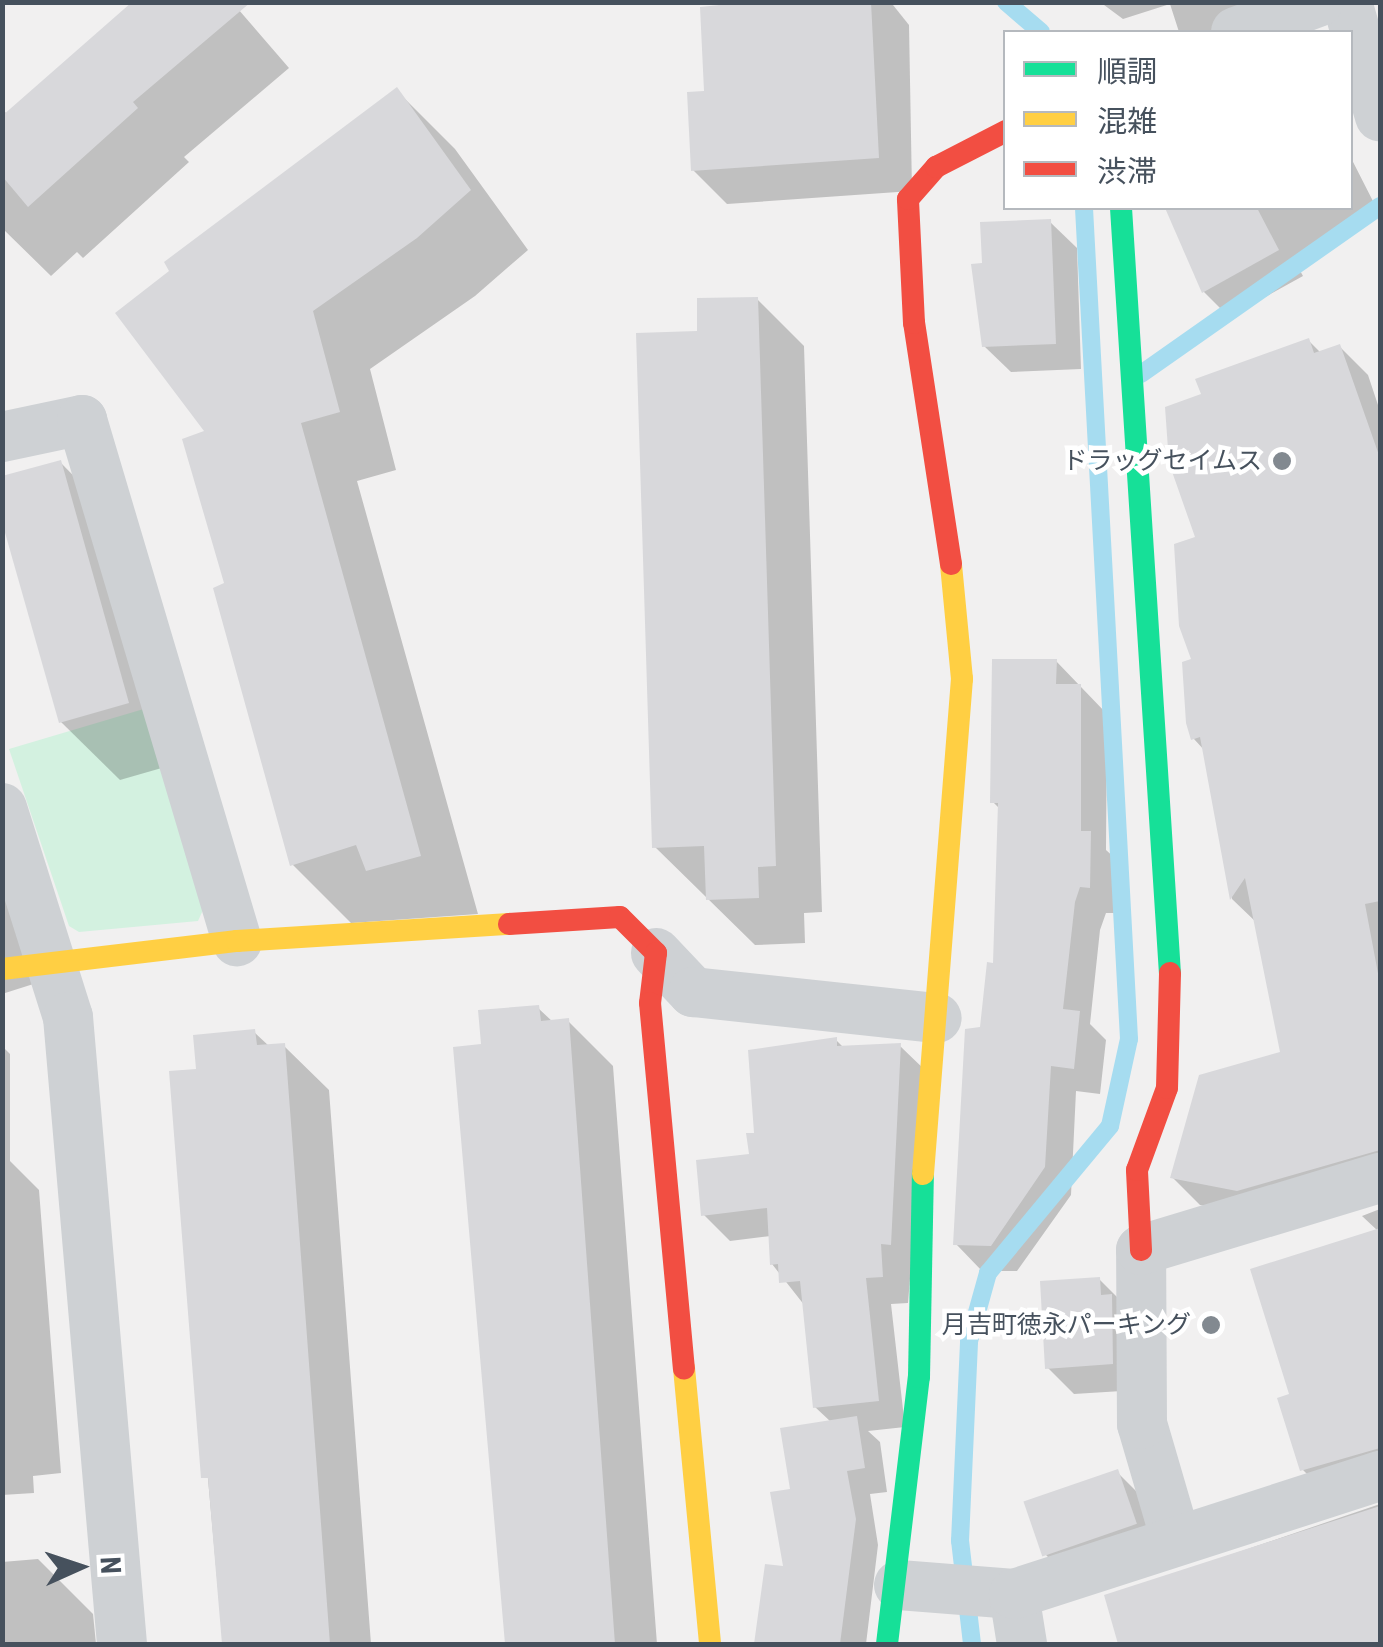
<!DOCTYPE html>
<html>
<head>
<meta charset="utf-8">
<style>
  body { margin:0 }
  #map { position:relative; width:1383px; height:1647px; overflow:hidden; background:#f1f0f0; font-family:"Roboto Condensed","Noto Sans JP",sans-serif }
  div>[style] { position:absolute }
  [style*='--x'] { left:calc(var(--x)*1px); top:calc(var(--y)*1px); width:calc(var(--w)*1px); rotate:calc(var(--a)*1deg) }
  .green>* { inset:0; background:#d3f1e0 }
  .shadow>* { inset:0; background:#0003 }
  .stream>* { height:18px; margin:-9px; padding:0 9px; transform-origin:9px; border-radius:9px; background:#a6dcf0 }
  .building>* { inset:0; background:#d8d8db; transform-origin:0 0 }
  .street>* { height:50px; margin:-25px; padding:0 25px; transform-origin:25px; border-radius:25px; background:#ced1d4 }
  .fast>* { height:22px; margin:-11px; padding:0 11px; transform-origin:11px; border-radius:11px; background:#16e098 }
  .slow>* { height:22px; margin:-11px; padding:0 11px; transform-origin:11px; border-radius:11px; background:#ffcf43 }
  .jam>* { height:22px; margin:-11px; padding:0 11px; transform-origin:11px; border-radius:11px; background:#f24e42 }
  .dots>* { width:28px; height:28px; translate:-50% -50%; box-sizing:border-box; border:5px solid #fff; border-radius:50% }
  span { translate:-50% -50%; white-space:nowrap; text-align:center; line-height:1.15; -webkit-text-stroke:9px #fff; paint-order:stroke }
  .poi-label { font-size:25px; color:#46515d }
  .right { translate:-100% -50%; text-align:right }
  .frame { position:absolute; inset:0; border:5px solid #46515d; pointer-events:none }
  .legend { position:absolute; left:1003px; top:30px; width:350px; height:180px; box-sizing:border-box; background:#fff; border:2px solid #b5b9be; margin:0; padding:12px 18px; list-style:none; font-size:30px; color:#46515d }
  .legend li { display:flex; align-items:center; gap:20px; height:50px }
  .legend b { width:50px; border:2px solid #b5b9be }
  .north { position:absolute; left:30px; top:1517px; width:100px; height:100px; -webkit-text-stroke:8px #fff; paint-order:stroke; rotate:87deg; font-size:28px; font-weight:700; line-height:40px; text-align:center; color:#46515d }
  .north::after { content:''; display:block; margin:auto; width:35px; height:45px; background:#46515d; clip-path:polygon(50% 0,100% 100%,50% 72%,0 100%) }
</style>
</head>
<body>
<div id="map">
  <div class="green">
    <i style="clip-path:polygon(147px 708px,207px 901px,198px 921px,79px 932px,69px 926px,9px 749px)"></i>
  </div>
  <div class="shadow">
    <i style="clip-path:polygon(128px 2px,232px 2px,289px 68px,184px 157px,189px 162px,83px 258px,77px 252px,51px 276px,2px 228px,2px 109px,8px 115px,132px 6px)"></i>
    <i style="clip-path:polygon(751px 2px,893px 5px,909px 25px,912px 191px,727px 204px,693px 170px,707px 94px)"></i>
    <i style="clip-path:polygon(1100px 2px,1282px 2px,1252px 32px,1179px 32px,1170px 4px,1123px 19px)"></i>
    <i style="clip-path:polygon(397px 91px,455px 149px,528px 250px,475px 296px,370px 369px,396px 470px,357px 481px,478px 914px,351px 923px,293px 865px,227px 585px,208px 432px)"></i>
    <i style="clip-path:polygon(1350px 156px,1378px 211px,1340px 228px,1344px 237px,1294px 260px,1303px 276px,1229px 317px,1204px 292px,1170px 208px,1350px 208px)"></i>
    <i style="clip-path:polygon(1050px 222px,1077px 248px,1081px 369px,1011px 372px,984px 346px,985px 266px)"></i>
    <i style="clip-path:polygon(757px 299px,804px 346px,822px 912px,804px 913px,805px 943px,755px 945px,655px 847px,700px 334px)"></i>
    <i style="clip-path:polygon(1309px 341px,1321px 353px,1340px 347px,1368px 375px,1380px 411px,1380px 1187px,1266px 1218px,1200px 1205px,1172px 1177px,1282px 1054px,1257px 923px,1232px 899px,1205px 751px,1194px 739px,1204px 396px)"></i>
    <i style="clip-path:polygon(60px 462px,118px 521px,186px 761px,120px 780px,61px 722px)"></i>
    <i style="clip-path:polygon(1056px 661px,1107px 714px,1106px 850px,1117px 860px,1116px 913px,1106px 913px,1100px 930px,1090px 1024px,1106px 1040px,1100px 1094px,1076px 1091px,1071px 1195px,1017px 1271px,982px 1271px,956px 1244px,996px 966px,1000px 809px,993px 802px)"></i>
    <i style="clip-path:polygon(2px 842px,46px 980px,2px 994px)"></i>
    <i style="clip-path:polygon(538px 1008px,553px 1022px,568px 1021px,613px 1066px,657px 1644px,508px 1644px,456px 1049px,483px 1047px)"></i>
    <i style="clip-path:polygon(254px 1032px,270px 1047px,284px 1046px,329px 1090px,371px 1644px,223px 1644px,171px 1073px,199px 1072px)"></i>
    <i style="clip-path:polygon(836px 1040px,844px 1048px,900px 1046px,927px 1072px,908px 1303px,891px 1304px,905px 1427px,868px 1431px,880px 1442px,887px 1492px,870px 1494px,878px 1545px,866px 1644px,757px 1644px,767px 1566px,786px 1569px,831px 1422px,815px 1407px,805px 1306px,772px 1264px,771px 1236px,730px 1241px,704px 1215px,752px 1156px,757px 1135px)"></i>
    <i style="clip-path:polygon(2px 1046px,10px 1054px,10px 1161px,39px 1190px,61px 1473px,33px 1476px,34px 1493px,2px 1495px)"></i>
    <i style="clip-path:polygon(1380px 1209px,1380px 1485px,1331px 1498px,1303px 1470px,1293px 1395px,1378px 1231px,1362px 1216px)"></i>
    <i style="clip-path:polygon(1100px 1280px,1126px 1306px,1138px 1390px,1074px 1394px,1048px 1368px)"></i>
    <i style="clip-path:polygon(1117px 1472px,1143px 1498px,1162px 1551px,1071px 1580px,1044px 1553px)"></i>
    <i style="clip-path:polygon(1380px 1504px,1380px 1644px,1121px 1644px,1107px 1597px)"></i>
    <i style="clip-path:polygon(38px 1559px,93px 1614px,96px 1644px,2px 1644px,2px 1562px)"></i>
  </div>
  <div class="stream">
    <i style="--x:1006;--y:2;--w:46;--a:40.6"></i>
    <i style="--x:1141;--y:374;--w:292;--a:-35.1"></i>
    <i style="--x:972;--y:1644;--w:104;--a:-96.6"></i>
    <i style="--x:960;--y:1541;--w:200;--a:-87.4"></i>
    <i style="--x:969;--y:1341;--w:71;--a:-74.4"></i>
    <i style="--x:988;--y:1273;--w:191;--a:-50.3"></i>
    <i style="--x:1110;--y:1126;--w:89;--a:-77.7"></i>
    <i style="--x:1129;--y:1039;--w:832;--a:-93.1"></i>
  </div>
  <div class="building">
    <i style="clip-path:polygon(132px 2px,251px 2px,133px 102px,138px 108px,28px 207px,2px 176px,2px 116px)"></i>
    <i style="clip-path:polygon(748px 2px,871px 2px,879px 158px,691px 171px,687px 92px,704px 91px,700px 7px)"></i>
    <i style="clip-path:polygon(397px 87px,471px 190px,417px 238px,313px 311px,340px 412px,301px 423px,421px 856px,366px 871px,356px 845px,290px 866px,213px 588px,224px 583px,182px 439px,204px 431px,115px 313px,169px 271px,164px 262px)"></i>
    <i style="clip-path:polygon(1165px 208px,1257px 208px,1279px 250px,1202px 293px)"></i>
    <i style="clip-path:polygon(1051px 219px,1056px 344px,982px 347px,971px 264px,982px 263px,980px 222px)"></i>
    <i style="clip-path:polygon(758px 297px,776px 866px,758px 867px,759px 898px,706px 900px,704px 846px,652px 848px,636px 333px,697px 331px,697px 298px)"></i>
    <i style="clip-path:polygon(1309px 338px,1314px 353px,1340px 344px,1380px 458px,1380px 901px,1365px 904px,1380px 984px,1380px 1150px,1237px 1191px,1170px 1178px,1199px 1075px,1280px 1052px,1245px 878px,1230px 900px,1200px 737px,1191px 740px,1186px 723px,1182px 662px,1191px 659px,1179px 626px,1174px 544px,1195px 537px,1169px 463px,1165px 407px,1201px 394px,1195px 379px)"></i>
    <i style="clip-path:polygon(61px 460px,129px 703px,59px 723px,2px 522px,2px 476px)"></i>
    <i style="clip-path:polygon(992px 659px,1057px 659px,1056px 684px,1081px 684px,1081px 831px,1091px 831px,1090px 888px,1080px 887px,1075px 902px,1063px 1009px,1080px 1011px,1074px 1069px,1051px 1066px,1045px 1167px,991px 1246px,953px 1245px,965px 1029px,980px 1027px,987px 962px,993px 963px,998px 803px,990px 803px)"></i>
    <i style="clip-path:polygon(539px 1005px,541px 1021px,569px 1018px,615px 1644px,505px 1644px,453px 1047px,481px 1044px,478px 1010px)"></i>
    <i style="clip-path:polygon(255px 1029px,257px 1045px,285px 1043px,330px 1644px,222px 1644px,208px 1478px,201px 1478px,169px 1071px,196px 1069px,193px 1035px)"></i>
    <i style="clip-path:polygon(837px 1037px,837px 1046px,901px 1043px,891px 1245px,881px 1244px,883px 1277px,866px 1278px,879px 1401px,813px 1408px,800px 1281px,779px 1283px,778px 1264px,770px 1265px,767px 1208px,701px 1216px,696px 1160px,749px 1154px,746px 1133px,754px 1133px,748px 1050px)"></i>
    <i style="clip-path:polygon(1380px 1228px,1380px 1448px,1300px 1471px,1277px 1398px,1289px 1394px,1250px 1269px)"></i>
    <i style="clip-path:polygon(1100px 1277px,1101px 1295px,1112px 1294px,1113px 1364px,1045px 1369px,1040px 1281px)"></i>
    <i style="clip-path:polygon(857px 1416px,865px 1468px,847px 1471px,856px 1519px,840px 1644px,754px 1644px,765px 1564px,783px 1566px,770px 1492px,790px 1489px,780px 1428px)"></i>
    <i style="left:1118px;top:1469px;width:58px;height:100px;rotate:71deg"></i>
    <i style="clip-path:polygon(1380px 1506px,1380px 1644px,1118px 1644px,1104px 1595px)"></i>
  </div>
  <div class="street">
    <i style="--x:1347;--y:2;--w:119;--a:73.9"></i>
    <i style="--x:1236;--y:32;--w:87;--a:-20.1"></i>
    <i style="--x:2;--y:437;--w:82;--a:-12"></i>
    <i style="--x:82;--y:420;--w:544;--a:73.43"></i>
    <i style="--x:2;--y:808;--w:219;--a:72.5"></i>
    <i style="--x:68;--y:1017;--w:629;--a:85.08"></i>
    <i style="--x:656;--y:953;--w:54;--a:46.5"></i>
    <i style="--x:693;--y:992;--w:245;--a:6.1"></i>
    <i style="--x:1176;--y:1540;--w:121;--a:-106.3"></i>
    <i style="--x:1142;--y:1424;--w:174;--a:-90.3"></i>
    <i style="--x:1141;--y:1250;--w:250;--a:-16.8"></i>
    <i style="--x:899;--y:1585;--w:115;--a:4.5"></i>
    <i style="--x:1022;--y:1644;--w:51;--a:-99.1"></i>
    <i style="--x:1014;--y:1594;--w:385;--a:-17.9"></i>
  </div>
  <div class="fast">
    <i style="--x:1121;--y:208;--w:767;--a:86.34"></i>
    <i style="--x:887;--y:1644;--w:269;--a:-83.2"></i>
    <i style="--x:919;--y:1377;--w:203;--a:-88.9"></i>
  </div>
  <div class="slow">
    <i style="--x:2;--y:969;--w:237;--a:-6.8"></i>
    <i style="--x:237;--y:941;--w:273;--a:-3.6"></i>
    <i style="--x:923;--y:1174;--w:497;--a:-85.5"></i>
    <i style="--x:962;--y:679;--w:116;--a:-95.5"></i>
    <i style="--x:684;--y:1368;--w:277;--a:84.6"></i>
  </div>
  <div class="jam">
    <i style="--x:951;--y:564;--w:244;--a:-98.7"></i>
    <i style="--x:914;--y:323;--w:124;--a:-92.8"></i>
    <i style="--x:908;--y:199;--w:43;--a:-48.8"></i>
    <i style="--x:936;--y:167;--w:79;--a:-27.2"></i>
    <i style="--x:509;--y:924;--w:111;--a:-3.6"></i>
    <i style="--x:620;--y:917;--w:51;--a:45"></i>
    <i style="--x:656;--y:953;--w:50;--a:96.8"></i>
    <i style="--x:650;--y:1003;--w:367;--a:84.7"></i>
    <i style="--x:1141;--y:1250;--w:80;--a:-92.9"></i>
    <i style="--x:1137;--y:1170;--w:87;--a:-69.9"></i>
    <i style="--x:1167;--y:1088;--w:115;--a:-88.5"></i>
  </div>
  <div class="dots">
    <i style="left:1282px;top:461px;background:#828990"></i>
    <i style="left:1211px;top:1325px;background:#828990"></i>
  </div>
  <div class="poi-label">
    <span class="right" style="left:1262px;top:461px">ドラッグセイムス</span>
    <span class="right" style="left:1191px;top:1325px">月吉町徳永パーキング</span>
  </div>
  <div class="frame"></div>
  <ul class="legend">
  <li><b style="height:12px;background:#16e098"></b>順調</li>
  <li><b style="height:12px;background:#ffcf43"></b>混雑</li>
  <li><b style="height:12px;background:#f24e42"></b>渋滞</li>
  </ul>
  <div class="north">N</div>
</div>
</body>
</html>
